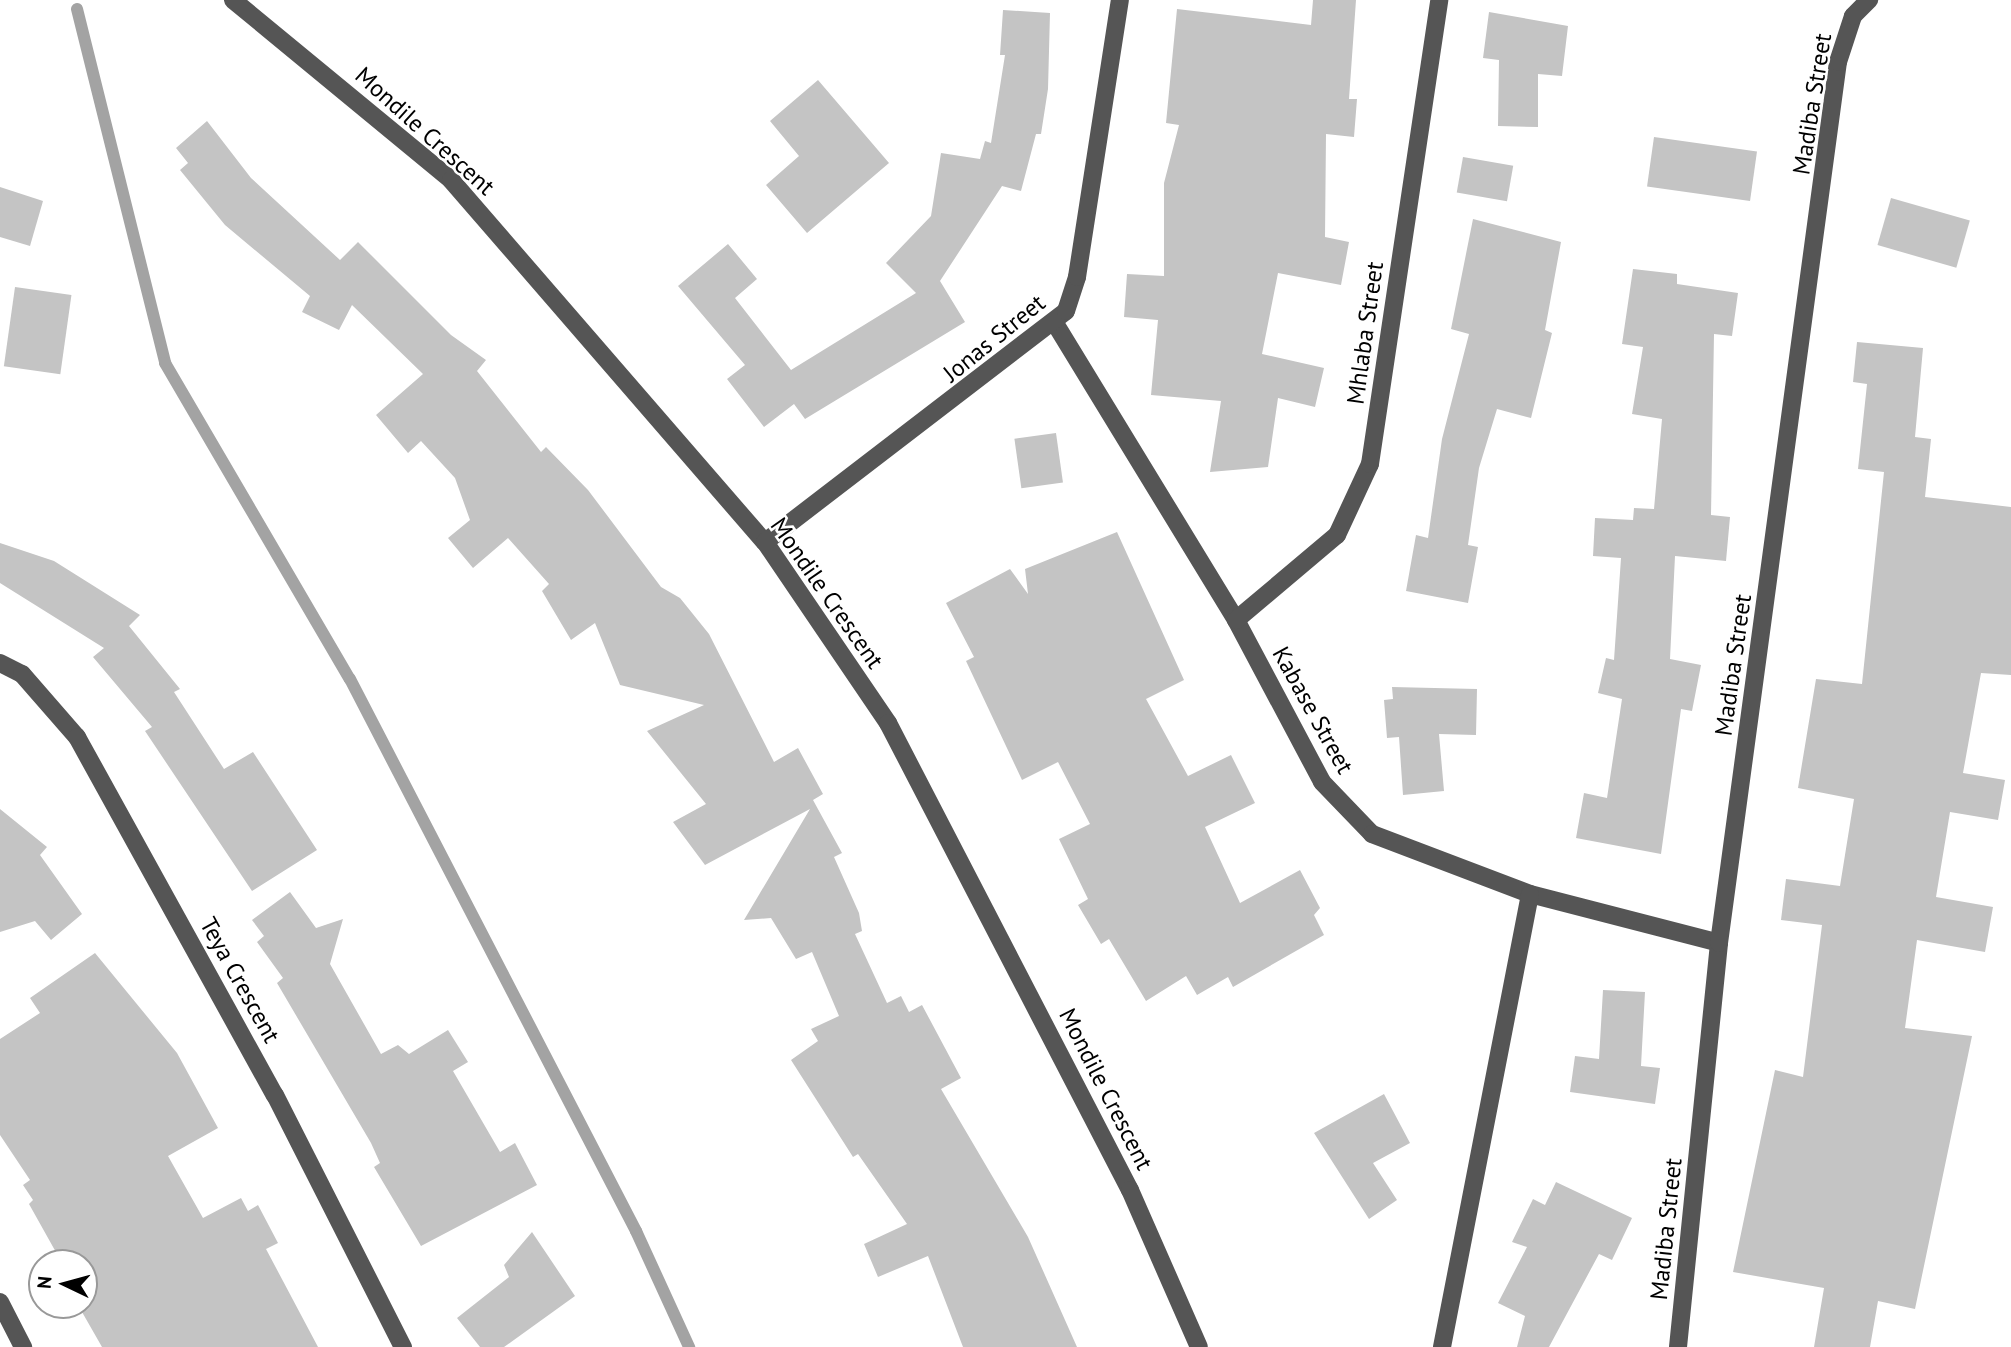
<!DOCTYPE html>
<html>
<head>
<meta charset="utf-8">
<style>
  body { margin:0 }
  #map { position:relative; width:2011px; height:1347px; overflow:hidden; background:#fff; font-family:"PT Sans",sans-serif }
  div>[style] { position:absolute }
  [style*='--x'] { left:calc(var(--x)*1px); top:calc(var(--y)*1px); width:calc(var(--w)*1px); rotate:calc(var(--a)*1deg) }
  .stream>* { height:12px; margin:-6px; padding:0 6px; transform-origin:6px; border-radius:6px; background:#a3a3a3 }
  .building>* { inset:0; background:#c4c4c4; transform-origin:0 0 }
  .minor>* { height:18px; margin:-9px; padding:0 9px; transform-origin:9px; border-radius:9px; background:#555 }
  span { translate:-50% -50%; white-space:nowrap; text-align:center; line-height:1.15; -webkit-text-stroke:5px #fff; paint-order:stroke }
  .street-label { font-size:24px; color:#000 }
  .north { position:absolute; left:28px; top:1249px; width:70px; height:70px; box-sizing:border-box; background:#fff; border:2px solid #999; border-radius:50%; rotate:275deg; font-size:19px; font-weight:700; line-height:28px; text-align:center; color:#000 }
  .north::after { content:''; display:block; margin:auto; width:24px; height:32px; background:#000; clip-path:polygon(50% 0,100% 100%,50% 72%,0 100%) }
</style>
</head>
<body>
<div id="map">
  <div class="stream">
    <i style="--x:77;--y:9;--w:365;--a:76"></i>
    <i style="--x:165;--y:363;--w:366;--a:59.7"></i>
    <i style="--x:350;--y:679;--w:622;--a:62.61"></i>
    <i style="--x:636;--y:1231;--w:128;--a:65.4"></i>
  </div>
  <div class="building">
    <i style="clip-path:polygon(1313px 0,1356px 0,1349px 99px,1357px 99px,1354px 137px,1326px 134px,1325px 237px,1349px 242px,1341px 285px,1278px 273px,1262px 354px,1324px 368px,1315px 407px,1278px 398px,1268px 467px,1210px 472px,1221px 401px,1151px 395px,1158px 320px,1124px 317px,1127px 274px,1164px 276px,1164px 183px,1179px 125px,1166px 123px,1177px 9px,1311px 25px)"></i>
    <i style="clip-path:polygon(1003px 10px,1050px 13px,1048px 89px,1041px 134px,1036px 134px,1021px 191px,1002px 186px,940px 281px,965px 322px,805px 419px,794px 404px,764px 427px,727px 379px,745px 365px,678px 286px,728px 244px,757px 279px,735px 298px,791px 370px,916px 293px,886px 263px,931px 216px,941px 153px,980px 159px,985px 141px,991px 143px,1005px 55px,1000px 55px)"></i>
    <i style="clip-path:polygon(1489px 12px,1568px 26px,1562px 76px,1538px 74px,1538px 127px,1498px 126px,1499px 60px,1483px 58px)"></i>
    <i style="clip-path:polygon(818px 80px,889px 163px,807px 233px,766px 185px,799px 156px,770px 121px)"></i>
    <i style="clip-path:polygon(207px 121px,251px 178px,340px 260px,358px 242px,451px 335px,486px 360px,477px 371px,541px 452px,546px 447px,588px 490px,661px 587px,680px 598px,709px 634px,774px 762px,798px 748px,823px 794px,813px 800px,842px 853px,834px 857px,859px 913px,862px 931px,855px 934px,887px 1003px,901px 996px,909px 1012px,922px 1005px,961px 1078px,941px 1089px,1028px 1237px,1077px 1347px,963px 1347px,928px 1256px,878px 1277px,864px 1244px,907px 1224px,858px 1154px,853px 1157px,791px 1060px,818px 1041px,811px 1029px,839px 1016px,812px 952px,796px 959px,771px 918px,744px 920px,810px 809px,705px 865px,673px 822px,706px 804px,647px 731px,704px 705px,620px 685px,595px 623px,571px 640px,542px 591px,549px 584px,508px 538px,473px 568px,448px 538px,470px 520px,455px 478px,421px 441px,408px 453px,376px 415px,423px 374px,352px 305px,339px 330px,302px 312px,310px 296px,225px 225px,180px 170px,188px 163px,176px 148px)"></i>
    <i style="left:1654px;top:137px;width:104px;height:50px;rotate:8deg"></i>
    <i style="left:1463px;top:157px;width:51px;height:36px;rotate:10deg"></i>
    <i style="clip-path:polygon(0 187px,43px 201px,30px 246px,0 237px)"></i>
    <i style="left:1891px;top:198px;width:82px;height:49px;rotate:16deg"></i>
    <i style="clip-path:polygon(1473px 219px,1561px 242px,1545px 330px,1552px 333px,1531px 418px,1497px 409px,1479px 468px,1468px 545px,1478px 547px,1468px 603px,1406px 591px,1416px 535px,1428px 538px,1442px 439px,1469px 334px,1451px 329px)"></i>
    <i style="clip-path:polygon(1633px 269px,1677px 274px,1677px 284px,1738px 293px,1732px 336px,1714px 334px,1711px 515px,1730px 517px,1726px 561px,1675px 556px,1670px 659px,1701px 665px,1692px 711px,1681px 709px,1661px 854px,1576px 838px,1584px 793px,1607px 798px,1622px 699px,1598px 693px,1606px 658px,1614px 660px,1621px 558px,1593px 556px,1595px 518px,1633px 520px,1634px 508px,1654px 509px,1662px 419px,1632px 414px,1643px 347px,1622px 344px)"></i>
    <i style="left:15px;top:287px;width:57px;height:80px;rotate:8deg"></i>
    <i style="clip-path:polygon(1857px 342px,1923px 348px,1915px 437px,1931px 439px,1925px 497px,2011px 507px,2011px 675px,1981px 673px,1963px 773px,2005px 780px,1998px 820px,1950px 812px,1936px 897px,1993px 907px,1985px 952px,1917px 940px,1905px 1028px,1972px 1036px,1915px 1309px,1878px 1301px,1870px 1347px,1814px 1347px,1824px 1288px,1733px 1272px,1775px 1070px,1803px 1077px,1822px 925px,1781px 920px,1786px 879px,1840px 886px,1854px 799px,1798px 788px,1816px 679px,1862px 684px,1884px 472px,1858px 469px,1867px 384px,1853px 382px)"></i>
    <i style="left:1056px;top:433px;width:50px;height:42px;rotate:82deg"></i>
    <i style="clip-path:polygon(1117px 532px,1184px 680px,1146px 699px,1188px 776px,1231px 755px,1255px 803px,1205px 827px,1240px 903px,1300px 870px,1320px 908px,1314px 915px,1324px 935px,1233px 987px,1228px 977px,1197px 995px,1186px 976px,1146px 1001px,1109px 939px,1101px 944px,1078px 905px,1088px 899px,1059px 839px,1090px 824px,1058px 762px,1022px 780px,966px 661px,974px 657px,946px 603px,1010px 569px,1028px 594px,1025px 569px)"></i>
    <i style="clip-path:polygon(0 543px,54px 561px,140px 615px,129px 626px,180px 689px,174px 692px,224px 769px,253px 752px,317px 850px,252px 891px,145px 731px,152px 727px,93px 657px,104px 648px,0 583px)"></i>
    <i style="clip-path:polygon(1392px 687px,1477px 689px,1476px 735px,1439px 734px,1444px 791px,1403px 795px,1399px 737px,1387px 738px,1384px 700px,1393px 699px)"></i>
    <i style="clip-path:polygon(0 809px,47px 847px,40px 855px,82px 914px,51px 940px,35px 921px,0 932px)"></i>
    <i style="clip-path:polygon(290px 892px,316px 928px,343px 919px,330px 964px,381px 1054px,398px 1045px,409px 1054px,448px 1030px,468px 1062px,453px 1071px,500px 1152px,515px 1143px,537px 1185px,421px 1246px,374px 1167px,380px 1163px,371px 1143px,277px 983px,283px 978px,257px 942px,264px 936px,252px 920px)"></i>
    <i style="clip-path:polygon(95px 953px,177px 1053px,218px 1128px,168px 1156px,203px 1218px,241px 1198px,248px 1211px,258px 1205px,278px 1243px,266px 1249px,318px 1347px,102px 1347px,78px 1305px,87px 1305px,84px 1263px,62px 1263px,29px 1204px,33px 1200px,23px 1185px,30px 1180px,0 1135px,0 1039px,40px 1013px,30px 998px)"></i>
    <i style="clip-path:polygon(1603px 990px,1645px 992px,1641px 1066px,1660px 1068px,1655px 1104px,1570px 1092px,1575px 1056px,1599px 1059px)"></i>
    <i style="clip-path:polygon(1384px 1094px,1410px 1143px,1373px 1163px,1397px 1200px,1369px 1219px,1314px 1133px)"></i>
    <i style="clip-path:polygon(1556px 1182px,1632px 1218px,1612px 1260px,1599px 1254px,1549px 1347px,1517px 1347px,1525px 1316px,1498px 1303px,1527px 1247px,1512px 1242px,1533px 1199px,1545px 1205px)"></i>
    <i style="clip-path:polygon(532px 1232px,575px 1296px,504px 1347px,480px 1347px,457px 1318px,509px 1277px,504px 1265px)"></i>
  </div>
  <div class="minor">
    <i style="--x:233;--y:0;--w:283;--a:39.5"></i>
    <i style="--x:451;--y:180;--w:479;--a:49.1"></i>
    <i style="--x:765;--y:542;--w:219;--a:55.8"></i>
    <i style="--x:888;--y:723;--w:526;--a:62.61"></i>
    <i style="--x:1130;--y:1190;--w:171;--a:66.3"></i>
    <i style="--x:1056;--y:325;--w:346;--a:58.6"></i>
    <i style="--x:1236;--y:620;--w:183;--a:62"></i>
    <i style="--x:1322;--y:782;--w:72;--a:46.1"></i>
    <i style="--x:1372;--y:834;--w:169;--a:20.8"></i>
    <i style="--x:1530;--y:894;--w:195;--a:14.5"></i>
    <i style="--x:765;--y:542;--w:379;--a:-37.5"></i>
    <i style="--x:1066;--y:311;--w:36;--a:-72"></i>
    <i style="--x:1077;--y:277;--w:280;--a:-81.2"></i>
    <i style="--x:1236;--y:620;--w:132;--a:-40.1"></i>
    <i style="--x:1337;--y:535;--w:78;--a:-65.1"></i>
    <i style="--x:1370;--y:464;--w:469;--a:-81.5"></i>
    <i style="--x:0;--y:663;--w:25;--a:27"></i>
    <i style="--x:22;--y:674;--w:84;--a:48.9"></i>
    <i style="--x:77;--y:737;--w:409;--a:61.1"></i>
    <i style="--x:275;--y:1095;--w:283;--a:63.1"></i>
    <i style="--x:0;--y:1302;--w:51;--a:62.9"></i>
    <i style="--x:1442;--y:1347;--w:461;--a:-79"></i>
    <i style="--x:1678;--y:1347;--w:406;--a:-84.2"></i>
    <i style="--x:1719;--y:943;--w:889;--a:-82.31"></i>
    <i style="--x:1838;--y:62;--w:48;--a:-71.9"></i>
    <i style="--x:1853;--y:16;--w:23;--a:-45"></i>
  </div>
  <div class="street-label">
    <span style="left:1812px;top:104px;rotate:-81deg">Madiba Street</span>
    <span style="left:425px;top:131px;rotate:42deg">Mondile Crescent</span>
    <span style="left:1365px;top:333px;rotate:-82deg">Mhlaba Street</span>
    <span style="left:994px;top:338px;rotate:-39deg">Jonas Street</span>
    <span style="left:827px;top:593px;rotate:55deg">Mondile Crescent</span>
    <span style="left:1733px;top:665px;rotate:-82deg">Madiba Street</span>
    <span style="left:1313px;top:710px;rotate:61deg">Kabase Street</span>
    <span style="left:240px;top:980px;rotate:61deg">Teya Crescent</span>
    <span style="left:1106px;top:1089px;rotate:63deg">Mondile Crescent</span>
    <span style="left:1666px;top:1229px;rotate:-84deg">Madiba Street</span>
  </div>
  <div class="north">N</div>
</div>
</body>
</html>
